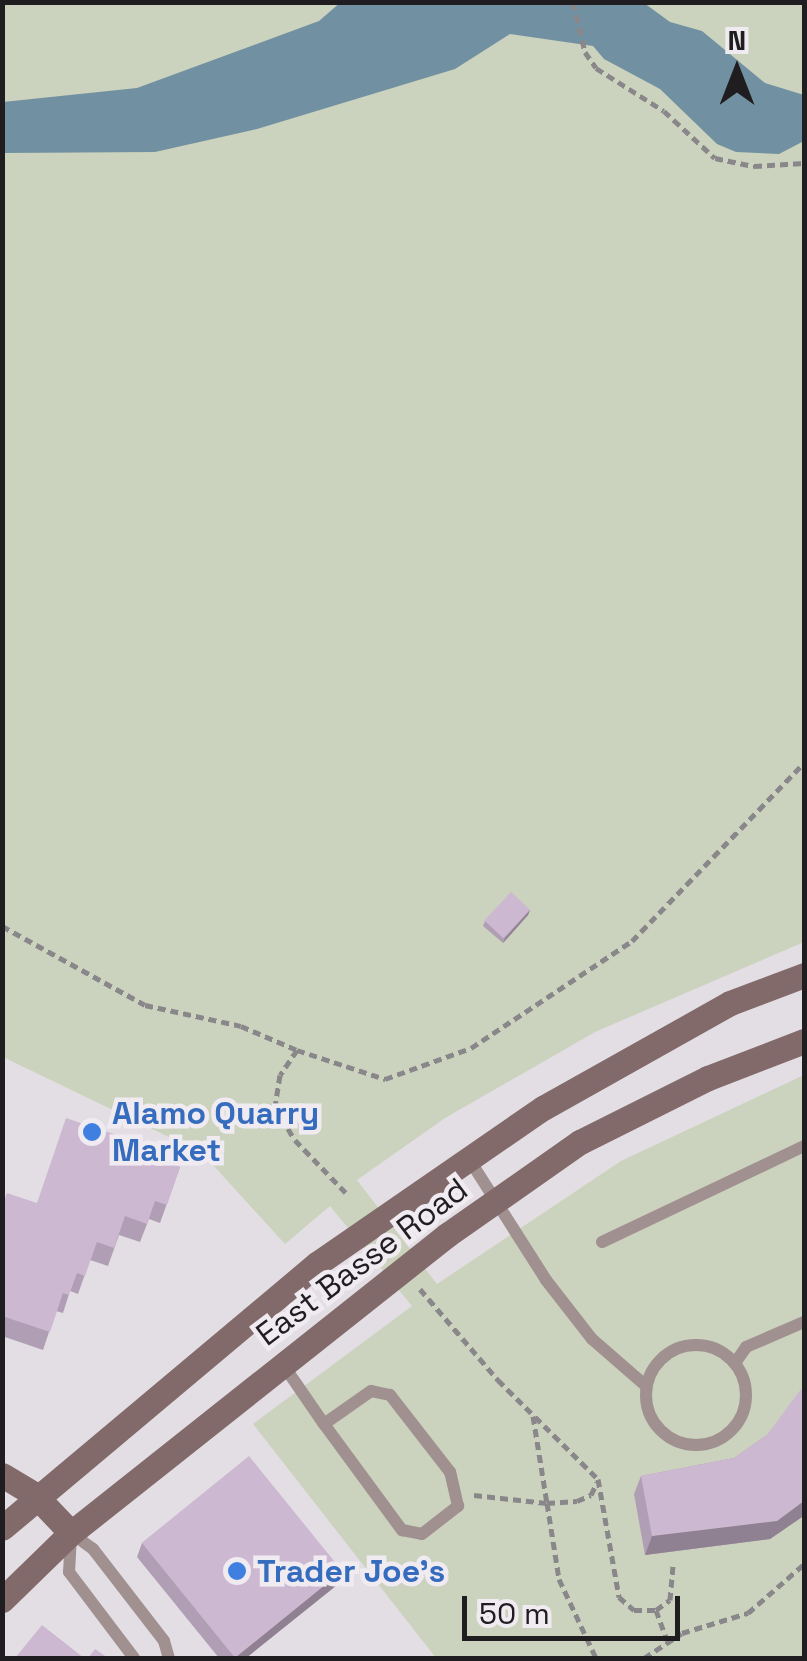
<!DOCTYPE html>
<html>
<head>
<meta charset="utf-8">
<style>
  body { margin:0 }
  #map { position:relative; width:807px; height:1661px; overflow:hidden; background:#e3dee4; font-family:"Space Grotesk",sans-serif }
  div>[style] { position:absolute }
  [style*='--x'] { left:calc(var(--x)*1px); top:calc(var(--y)*1px); width:calc(var(--w)*1px); rotate:calc(var(--a)*1deg) }
  .green>* { inset:0; background:#cbd2bd }
  .water>* { inset:0; background:#7190a1 }
  .path>* { height:5px; margin-top:-2.5px; transform-origin:0; background:repeating-linear-gradient(90deg,#8a878b 0 8px,transparent 0 13px) }
  .lane>* { height:12px; margin:-6px; padding:0 6px; transform-origin:6px; border-radius:6px; background:#a09090 }
  .lane>.ring { margin:-6px; padding:0; box-sizing:content-box; background:none; border:12px solid #a09090; border-radius:50% }
  .secondary>* { height:25px; margin:-12.5px; padding:0 12.5px; transform-origin:12.5px; border-radius:12.5px; background:#816a69 }
  .wall>* { inset:0; background:#b09eb4 }
  .shaded-wall>* { inset:0; background:#908192 }
  .building>* { inset:0; background:#cdb8d1; transform-origin:0 0 }
  .dots>* { width:28px; height:28px; translate:-50% -50%; box-sizing:border-box; border:5px solid #f0ebf1; border-radius:50% }
  span { translate:-50% -50%; white-space:nowrap; text-align:center; line-height:1.15; -webkit-text-stroke:9px #f0ebf1; paint-order:stroke }
  .shop-label { font-size:32px; color:#366cbe; font-weight:700 }
  .left { translate:0 -50%; text-align:left }
  .street-label { font-size:32px; color:#1f1d20 }
  .frame { position:absolute; inset:0; border:5px solid #1f1d20; pointer-events:none }
  .north { position:absolute; left:687px; top:20px; width:100px; height:100px; -webkit-text-stroke:8px #f0ebf1; paint-order:stroke; rotate:0deg; font-size:28px; font-weight:700; line-height:40px; text-align:center; color:#1f1d20 }
  .north::after { content:''; display:block; margin:auto; width:35px; height:45px; background:#1f1d20; clip-path:polygon(50% 0,100% 100%,50% 72%,0 100%) }
  .scale { position:absolute; left:462px; top:1596px; width:218px; height:45px; box-sizing:border-box; border:5px solid #1f1d20; border-top:0; padding-left:12px; font-size:30px; line-height:35px; white-space:nowrap; color:#1f1d20; -webkit-text-stroke:8px #f0ebf1; paint-order:stroke }
</style>
</head>
<body>
<div id="map">
  <div class="green">
    <i style="clip-path:polygon(2px 3px,804px 3px,804px 942px,595px 1032px,445px 1118px,357px 1180px,437px 1284px,621px 1161px,804px 1075px,804px 1658px,436px 1658px,253px 1424px,412px 1306px,330px 1206px,285px 1244px,202px 1153px,3px 1057px)"></i>
  </div>
  <div class="water">
    <i style="clip-path:polygon(341px 2px,644px 3px,670px 22px,702px 31px,765px 83px,804px 95px,804px 141px,779px 154px,736px 152px,717px 144px,660px 89px,604px 59px,593px 46px,510px 34px,455px 69px,257px 129px,155px 152px,3px 153px,3px 102px,137px 88px,319px 21px)"></i>
  </div>
  <div class="path">
    <i style="--x:573;--y:2;--w:51;--a:76.5"></i>
    <i style="--x:585;--y:52;--w:19;--a:55"></i>
    <i style="--x:596;--y:68;--w:80;--a:32.3"></i>
    <i style="--x:664;--y:111;--w:69;--a:42.7"></i>
    <i style="--x:715;--y:158;--w:40;--a:12"></i>
    <i style="--x:754;--y:166;--w:50;--a:-3.4"></i>
    <i style="--x:2;--y:926;--w:163;--a:28.9"></i>
    <i style="--x:145;--y:1005;--w:98;--a:12.3"></i>
    <i style="--x:241;--y:1026;--w:61;--a:23.2"></i>
    <i style="--x:297;--y:1050;--w:30;--a:124"></i>
    <i style="--x:280;--y:1075;--w:31;--a:99"></i>
    <i style="--x:275;--y:1106;--w:39;--a:60"></i>
    <i style="--x:295;--y:1140;--w:74;--a:46.1"></i>
    <i style="--x:297;--y:1050;--w:93;--a:18.2"></i>
    <i style="--x:385;--y:1079;--w:91;--a:-19.8"></i>
    <i style="--x:471;--y:1048;--w:193;--a:-33.6"></i>
    <i style="--x:632;--y:941;--w:248;--a:-46"></i>
    <i style="--x:420;--y:1289;--w:120;--a:49.4"></i>
    <i style="--x:498;--y:1380;--w:141;--a:44.7"></i>
    <i style="--x:598;--y:1479;--w:120;--a:79.9"></i>
    <i style="--x:619;--y:1597;--w:20;--a:41"></i>
    <i style="--x:634;--y:1610;--w:22;--a:0"></i>
    <i style="--x:656;--y:1610;--w:17;--a:-36"></i>
    <i style="--x:670;--y:1600;--w:37;--a:-85"></i>
    <i style="--x:533;--y:1416;--w:88;--a:80.9"></i>
    <i style="--x:547;--y:1503;--w:30;--a:-4"></i>
    <i style="--x:577;--y:1501;--w:15;--a:-23"></i>
    <i style="--x:591;--y:1495;--w:14;--a:-65"></i>
    <i style="--x:474;--y:1495;--w:73;--a:6.3"></i>
    <i style="--x:547;--y:1503;--w:77;--a:81"></i>
    <i style="--x:559;--y:1579;--w:87;--a:64.9"></i>
    <i style="--x:656;--y:1610;--w:32;--a:70"></i>
    <i style="--x:644;--y:1658;--w:45;--a:-33.3"></i>
    <i style="--x:682;--y:1633;--w:69;--a:-16.9"></i>
    <i style="--x:748;--y:1613;--w:74;--a:-41.2"></i>
  </div>
  <div class="lane">
    <i style="--x:469;--y:1159;--w:143;--a:57.5"></i>
    <i style="--x:546;--y:1280;--w:75;--a:52.1"></i>
    <i style="--x:592;--y:1339;--w:72;--a:41"></i>
    <i style="--x:602;--y:1242;--w:224;--a:-25.4"></i>
    <i class="ring" style="left:646px;top:1345px;width:88px;height:88px"></i>
    <i style="--x:282;--y:1363;--w:74;--a:55.5"></i>
    <i style="--x:324;--y:1424;--w:132;--a:53.7"></i>
    <i style="--x:402;--y:1530;--w:20;--a:11"></i>
    <i style="--x:422;--y:1534;--w:46;--a:-37.9"></i>
    <i style="--x:458;--y:1506;--w:35;--a:-103"></i>
    <i style="--x:450;--y:1472;--w:98;--a:-127.9"></i>
    <i style="--x:390;--y:1395;--w:19;--a:-168"></i>
    <i style="--x:371;--y:1391;--w:57;--a:144.9"></i>
    <i style="--x:735;--y:1363;--w:19;--a:-55"></i>
    <i style="--x:746;--y:1347;--w:63;--a:-23.3"></i>
    <i style="--x:71;--y:1533;--w:27;--a:36"></i>
    <i style="--x:93;--y:1549;--w:116;--a:52.3"></i>
    <i style="--x:164;--y:1641;--w:18;--a:74"></i>
    <i style="--x:71;--y:1535;--w:37;--a:93"></i>
    <i style="--x:69;--y:1572;--w:108;--a:52.9"></i>
  </div>
  <div class="secondary">
    <i style="--x:2;--y:1475;--w:39;--a:31"></i>
    <i style="--x:35;--y:1495;--w:52;--a:46.5"></i>
    <i style="--x:2;--y:1528;--w:412;--a:-40"></i>
    <i style="--x:318;--y:1263;--w:273;--a:-34.6"></i>
    <i style="--x:543;--y:1108;--w:214;--a:-29.3"></i>
    <i style="--x:730;--y:1003;--w:79;--a:-20.7"></i>
    <i style="--x:2;--y:1600;--w:96;--a:-44.2"></i>
    <i style="--x:71;--y:1533;--w:480;--a:-38.4"></i>
    <i style="--x:447;--y:1235;--w:162;--a:-35"></i>
    <i style="--x:580;--y:1142;--w:143;--a:-26.6"></i>
    <i style="--x:708;--y:1078;--w:103;--a:-21.1"></i>
  </div>
  <div class="wall">
    <i style="clip-path:polygon(530px 910px,528px 915px,503px 943px,483px 926px,485px 921px)"></i>
    <i style="clip-path:polygon(146px 1156px,180px 1167px,160px 1223px,149px 1219px,140px 1242px,119px 1235px,108px 1266px,90px 1260px,78px 1294px,70px 1291px,63px 1313px,56px 1311px,43px 1350px,2px 1336px,2px 1205px,37px 1203px)"></i>
    <i style="clip-path:polygon(804px 1392px,804px 1512px,802px 1517px,770px 1539px,645px 1555px,634px 1494px,641px 1476px,734px 1458px,767px 1435px)"></i>
    <i style="clip-path:polygon(142px 1543px,337px 1585px,246px 1658px,219px 1658px,137px 1557px)"></i>
  </div>
  <div class="shaded-wall">
    <i style="clip-path:polygon(530px 910px,528px 915px,503px 943px,505px 938px)"></i>
    <i style="clip-path:polygon(804px 1501px,804px 1512px,802px 1517px,770px 1539px,645px 1555px,652px 1536px)"></i>
    <i style="clip-path:polygon(342px 1571px,337px 1585px,246px 1658px,235px 1658px)"></i>
  </div>
  <div class="building">
    <i style="left:511px;top:892px;width:26px;height:39px;rotate:43deg"></i>
    <i style="clip-path:polygon(66px 1118px,149px 1146px,146px 1156px,180px 1167px,167px 1205px,155px 1201px,147px 1224px,125px 1216px,114px 1248px,97px 1242px,85px 1276px,77px 1273px,69px 1295px,63px 1293px,50px 1332px,2px 1316px,2px 1207px,7px 1193px,37px 1203px)"></i>
    <i style="clip-path:polygon(801px 1389px,804px 1392px,804px 1501px,777px 1521px,652px 1536px,641px 1476px,734px 1458px,767px 1435px)"></i>
    <i style="left:249px;top:1456px;width:148px;height:138px;rotate:51deg"></i>
    <i style="clip-path:polygon(42px 1625px,84px 1658px,15px 1658px)"></i>
    <i style="clip-path:polygon(95px 1649px,108px 1658px,88px 1658px)"></i>
  </div>
  <div class="dots">
    <i style="left:92px;top:1132px;background:#3f7fe0"></i>
    <i style="left:237px;top:1571px;background:#3f7fe0"></i>
  </div>
  <div class="shop-label">
    <span class="left" style="left:112px;top:1132px">Alamo Quarry<br>Market</span>
    <span class="left" style="left:257px;top:1571px">Trader Joe's</span>
  </div>
  <div class="street-label">
    <span style="left:362px;top:1262px;rotate:-37deg">East Basse Road</span>
  </div>
  <div class="frame"></div>
  <div class="north">N</div>
  <div class="scale">50 m</div>
</div>
</body>
</html>
